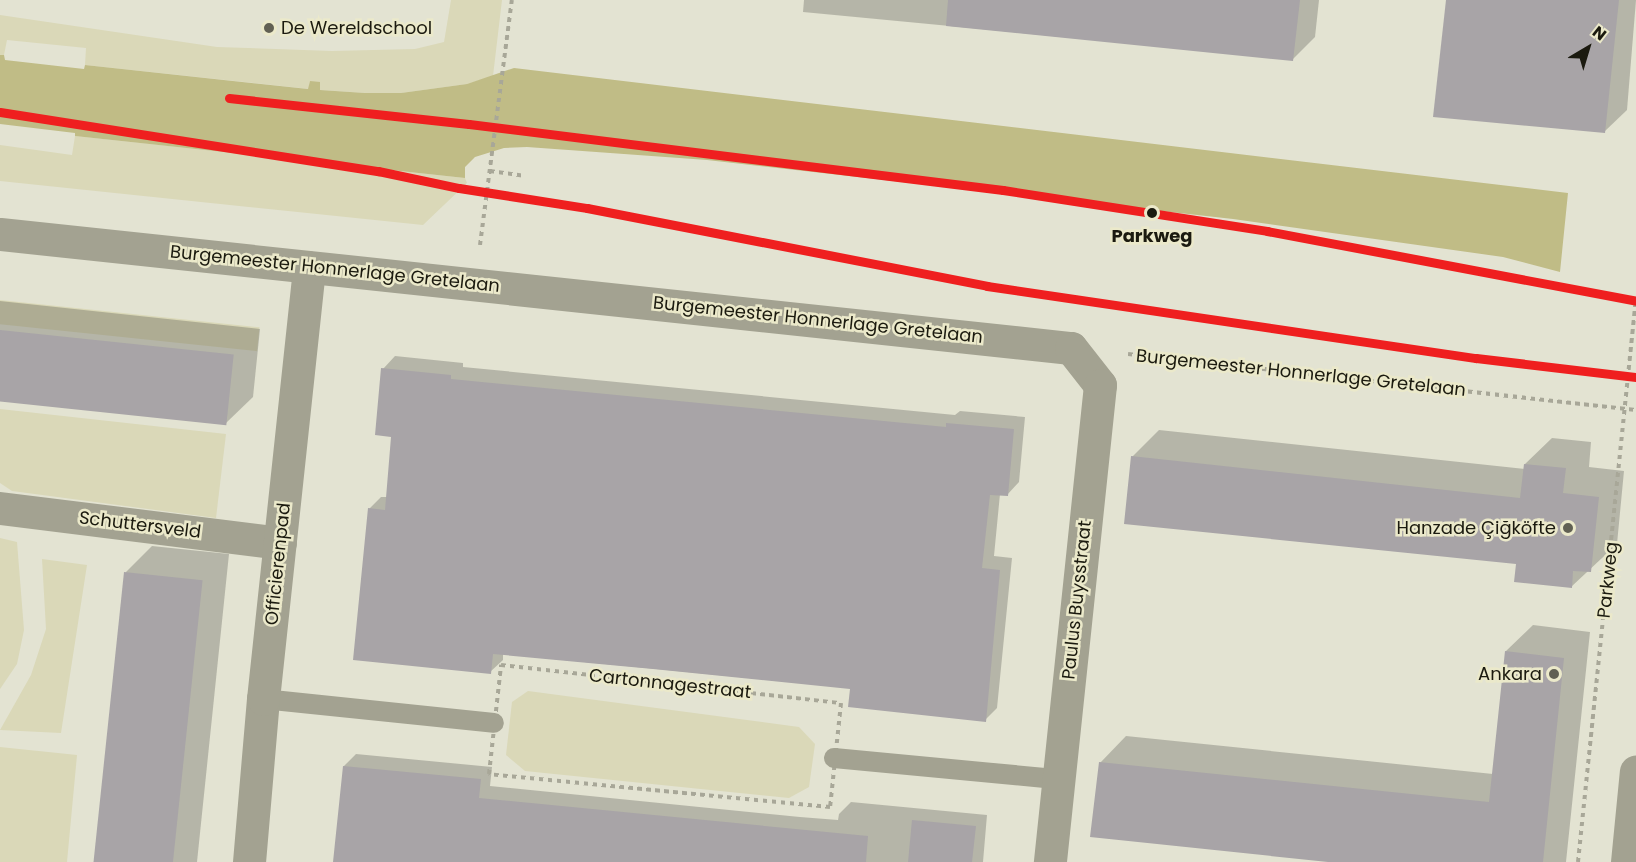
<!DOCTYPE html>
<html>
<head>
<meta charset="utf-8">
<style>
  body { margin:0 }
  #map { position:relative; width:1636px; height:862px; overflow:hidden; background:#e3e3d2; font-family:Poppins,sans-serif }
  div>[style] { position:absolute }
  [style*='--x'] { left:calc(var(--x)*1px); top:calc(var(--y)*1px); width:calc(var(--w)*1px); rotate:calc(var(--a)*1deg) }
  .green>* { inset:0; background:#dad8b8; transform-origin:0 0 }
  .water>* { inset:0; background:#c0bc86 }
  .shadow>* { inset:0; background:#0003 }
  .building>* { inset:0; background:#a8a4a7; transform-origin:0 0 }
  .path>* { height:4px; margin-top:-2px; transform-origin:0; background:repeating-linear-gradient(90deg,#a8a798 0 4.5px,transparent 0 9px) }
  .lane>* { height:20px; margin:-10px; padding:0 10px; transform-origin:10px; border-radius:10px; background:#a3a291 }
  .street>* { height:33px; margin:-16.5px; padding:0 16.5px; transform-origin:16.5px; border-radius:16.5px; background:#a3a291 }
  .metro-1>* { height:9px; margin:-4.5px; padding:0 4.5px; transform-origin:4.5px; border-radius:4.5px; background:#ef1f1f }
  .dots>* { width:16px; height:16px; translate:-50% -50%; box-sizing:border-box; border:3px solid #ebe9ca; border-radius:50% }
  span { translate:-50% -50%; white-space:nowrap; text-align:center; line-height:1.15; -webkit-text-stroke:5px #ebe9ca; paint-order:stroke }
  .poi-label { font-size:18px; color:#1b1a0f }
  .left { translate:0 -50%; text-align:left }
  .right { translate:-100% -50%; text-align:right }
  .stop-label { font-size:18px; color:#1b1a0f; font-weight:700 }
  .street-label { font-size:18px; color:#1b1a0f }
  .north { position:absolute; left:1558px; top:18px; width:60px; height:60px; -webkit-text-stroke:4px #ebe9ca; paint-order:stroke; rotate:38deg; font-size:16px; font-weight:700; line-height:24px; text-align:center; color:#1b1a0f }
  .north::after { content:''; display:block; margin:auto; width:21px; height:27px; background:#1b1a0f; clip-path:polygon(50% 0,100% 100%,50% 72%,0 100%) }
</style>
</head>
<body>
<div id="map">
  <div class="green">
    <i style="clip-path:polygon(451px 0,502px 0,493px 76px,467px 84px,401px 93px,365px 93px,320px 90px,310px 81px,309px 89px,85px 65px,86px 48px,7px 40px,4px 55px,0 55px,0 15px,217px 47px,332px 51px,415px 49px,444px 42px)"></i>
    <i style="clip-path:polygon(75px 136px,465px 178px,467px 183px,423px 225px,0 181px,0 145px,72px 155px)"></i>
    <i style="left:0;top:300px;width:261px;height:24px;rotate:6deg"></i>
    <i style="clip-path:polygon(0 409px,226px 434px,216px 518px,12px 491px,0 483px)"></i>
    <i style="clip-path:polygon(0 538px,17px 542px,24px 630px,17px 664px,0 689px)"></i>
    <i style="clip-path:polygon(42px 559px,87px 565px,61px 733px,0 730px,31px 675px,46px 629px)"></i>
    <i style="clip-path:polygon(528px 691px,799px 727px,815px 744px,809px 787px,789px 798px,525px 771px,506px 755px,512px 702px)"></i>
    <i style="clip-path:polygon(0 747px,77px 755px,67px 862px,0 862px)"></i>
  </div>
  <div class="water">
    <i style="clip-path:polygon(0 55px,4px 55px,5px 60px,84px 69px,85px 65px,308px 89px,310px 81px,320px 82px,320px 90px,365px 93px,401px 93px,467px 84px,514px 68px,1568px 193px,1560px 272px,1503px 257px,1233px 219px,707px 160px,527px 147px,504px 148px,475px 157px,465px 167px,465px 178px,75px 136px,75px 133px,0 124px)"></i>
  </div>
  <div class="shadow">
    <i style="clip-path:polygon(804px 0,1319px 0,1315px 37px,1293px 59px,803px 12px)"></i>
    <i style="clip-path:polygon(1447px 0,1636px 0,1627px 110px,1604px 132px)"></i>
    <i style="clip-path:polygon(0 301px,260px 329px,253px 397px,226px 423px,0 399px)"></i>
    <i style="clip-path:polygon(395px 356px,463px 363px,463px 367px,955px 415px,960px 411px,1025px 417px,1019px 482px,1007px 495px,1000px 494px,994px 556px,1012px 558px,997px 708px,985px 720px,851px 688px,503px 654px,503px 660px,490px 672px,369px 509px,381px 497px,388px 497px,393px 436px,383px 369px)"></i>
    <i style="clip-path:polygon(1159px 430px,1525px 469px,1525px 464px,1552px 438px,1591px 442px,1589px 467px,1624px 471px,1617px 544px,1571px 587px,1518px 563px,1132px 457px)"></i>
    <i style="clip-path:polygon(152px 546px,229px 554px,197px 862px,96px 862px,126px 572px)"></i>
    <i style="clip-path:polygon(1533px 625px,1590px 632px,1566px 862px,1343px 862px,1100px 763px,1126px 736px,1493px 774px,1506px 651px)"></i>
    <i style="clip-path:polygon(356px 754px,492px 767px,490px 786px,800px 817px,838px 820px,839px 814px,851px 802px,987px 815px,983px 862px,335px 862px,344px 766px)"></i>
  </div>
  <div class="building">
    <i style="clip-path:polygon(948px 0,1300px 0,1293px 61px,946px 26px)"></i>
    <i style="clip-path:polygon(1446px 0,1619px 0,1605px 133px,1433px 117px)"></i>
    <i style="left:0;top:330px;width:235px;height:71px;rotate:6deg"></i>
    <i style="clip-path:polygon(381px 368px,451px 375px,451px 379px,946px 427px,946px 423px,1014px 429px,1008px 496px,990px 495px,982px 568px,1000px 570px,986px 722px,848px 707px,850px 689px,653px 669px,493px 654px,491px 674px,353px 660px,368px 508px,385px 510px,391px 437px,375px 435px)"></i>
    <i style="clip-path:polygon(1131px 456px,1520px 498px,1524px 464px,1566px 468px,1563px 493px,1599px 497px,1591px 572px,1573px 571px,1572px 588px,1514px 582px,1516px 564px,1124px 524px)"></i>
    <i style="left:124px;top:572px;width:79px;height:292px;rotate:6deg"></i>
    <i style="clip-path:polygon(1505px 651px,1564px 658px,1543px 862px,1328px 862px,1090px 837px,1099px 762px,1489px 802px)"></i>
    <i style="clip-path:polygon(343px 766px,481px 779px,479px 798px,868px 836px,866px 862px,333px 862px)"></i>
    <i style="clip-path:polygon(912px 820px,976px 826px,972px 862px,908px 862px)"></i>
  </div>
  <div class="path">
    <i style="--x:490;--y:171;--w:34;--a:8"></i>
    <i style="--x:480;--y:245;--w:247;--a:-82.6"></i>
    <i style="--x:1128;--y:354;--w:511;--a:6.29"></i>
    <i style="--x:501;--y:665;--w:342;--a:6.4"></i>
    <i style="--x:841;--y:703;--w:105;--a:96"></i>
    <i style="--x:830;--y:807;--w:343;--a:-174.5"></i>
    <i style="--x:489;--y:774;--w:110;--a:-83.7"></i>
    <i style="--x:1578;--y:862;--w:567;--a:-84.13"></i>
  </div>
  <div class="lane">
    <i style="--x:263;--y:699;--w:232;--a:5.9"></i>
    <i style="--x:834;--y:758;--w:225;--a:5.4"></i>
  </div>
  <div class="street">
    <i style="--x:0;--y:234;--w:1077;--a:6.08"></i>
    <i style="--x:1071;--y:348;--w:47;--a:51.9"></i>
    <i style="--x:1100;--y:385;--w:480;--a:96"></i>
    <i style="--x:0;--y:508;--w:282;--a:7.1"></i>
    <i style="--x:249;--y:862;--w:164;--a:-85.1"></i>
    <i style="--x:263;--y:699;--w:434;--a:-83.9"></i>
    <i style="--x:1627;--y:862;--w:91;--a:-84.4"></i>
  </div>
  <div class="metro-1">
    <i style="--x:229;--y:98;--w:241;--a:6.2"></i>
    <i style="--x:469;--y:124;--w:538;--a:7.05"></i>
    <i style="--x:1003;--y:190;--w:267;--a:8.8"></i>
    <i style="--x:1267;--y:231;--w:376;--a:10.7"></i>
    <i style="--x:0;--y:112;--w:383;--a:8.9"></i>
    <i style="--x:378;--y:171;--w:83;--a:11.9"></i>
    <i style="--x:459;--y:188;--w:130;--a:8.9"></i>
    <i style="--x:587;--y:208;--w:408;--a:11"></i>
    <i style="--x:987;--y:286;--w:494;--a:8.4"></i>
    <i style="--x:1476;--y:358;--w:161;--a:6.8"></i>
  </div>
  <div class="dots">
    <i style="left:269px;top:28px;background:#616053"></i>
    <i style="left:1152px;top:213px;background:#1b1a0f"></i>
    <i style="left:1568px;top:528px;background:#616053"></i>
    <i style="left:1554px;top:674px;background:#616053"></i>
  </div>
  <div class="poi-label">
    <span class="left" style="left:281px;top:28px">De Wereldschool</span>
    <span class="right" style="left:1556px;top:528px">Hanzade Çiğköfte</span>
    <span class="right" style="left:1542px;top:674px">Ankara</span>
  </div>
  <div class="stop-label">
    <span style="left:1152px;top:236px">Parkweg</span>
  </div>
  <div class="street-label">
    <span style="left:335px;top:269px;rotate:6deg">Burgemeester Honnerlage Gretelaan</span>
    <span style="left:818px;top:320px;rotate:6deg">Burgemeester Honnerlage Gretelaan</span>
    <span style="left:1301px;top:373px;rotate:6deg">Burgemeester Honnerlage Gretelaan</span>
    <span style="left:140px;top:525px;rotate:7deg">Schuttersveld</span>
    <span style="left:278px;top:564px;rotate:-84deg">Officierenpad</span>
    <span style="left:1608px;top:580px;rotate:-84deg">Parkweg</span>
    <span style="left:1077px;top:600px;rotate:-84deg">Paulus Buysstraat</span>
    <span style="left:670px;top:684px;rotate:6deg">Cartonnagestraat</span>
  </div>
  <div class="north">N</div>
</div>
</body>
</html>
